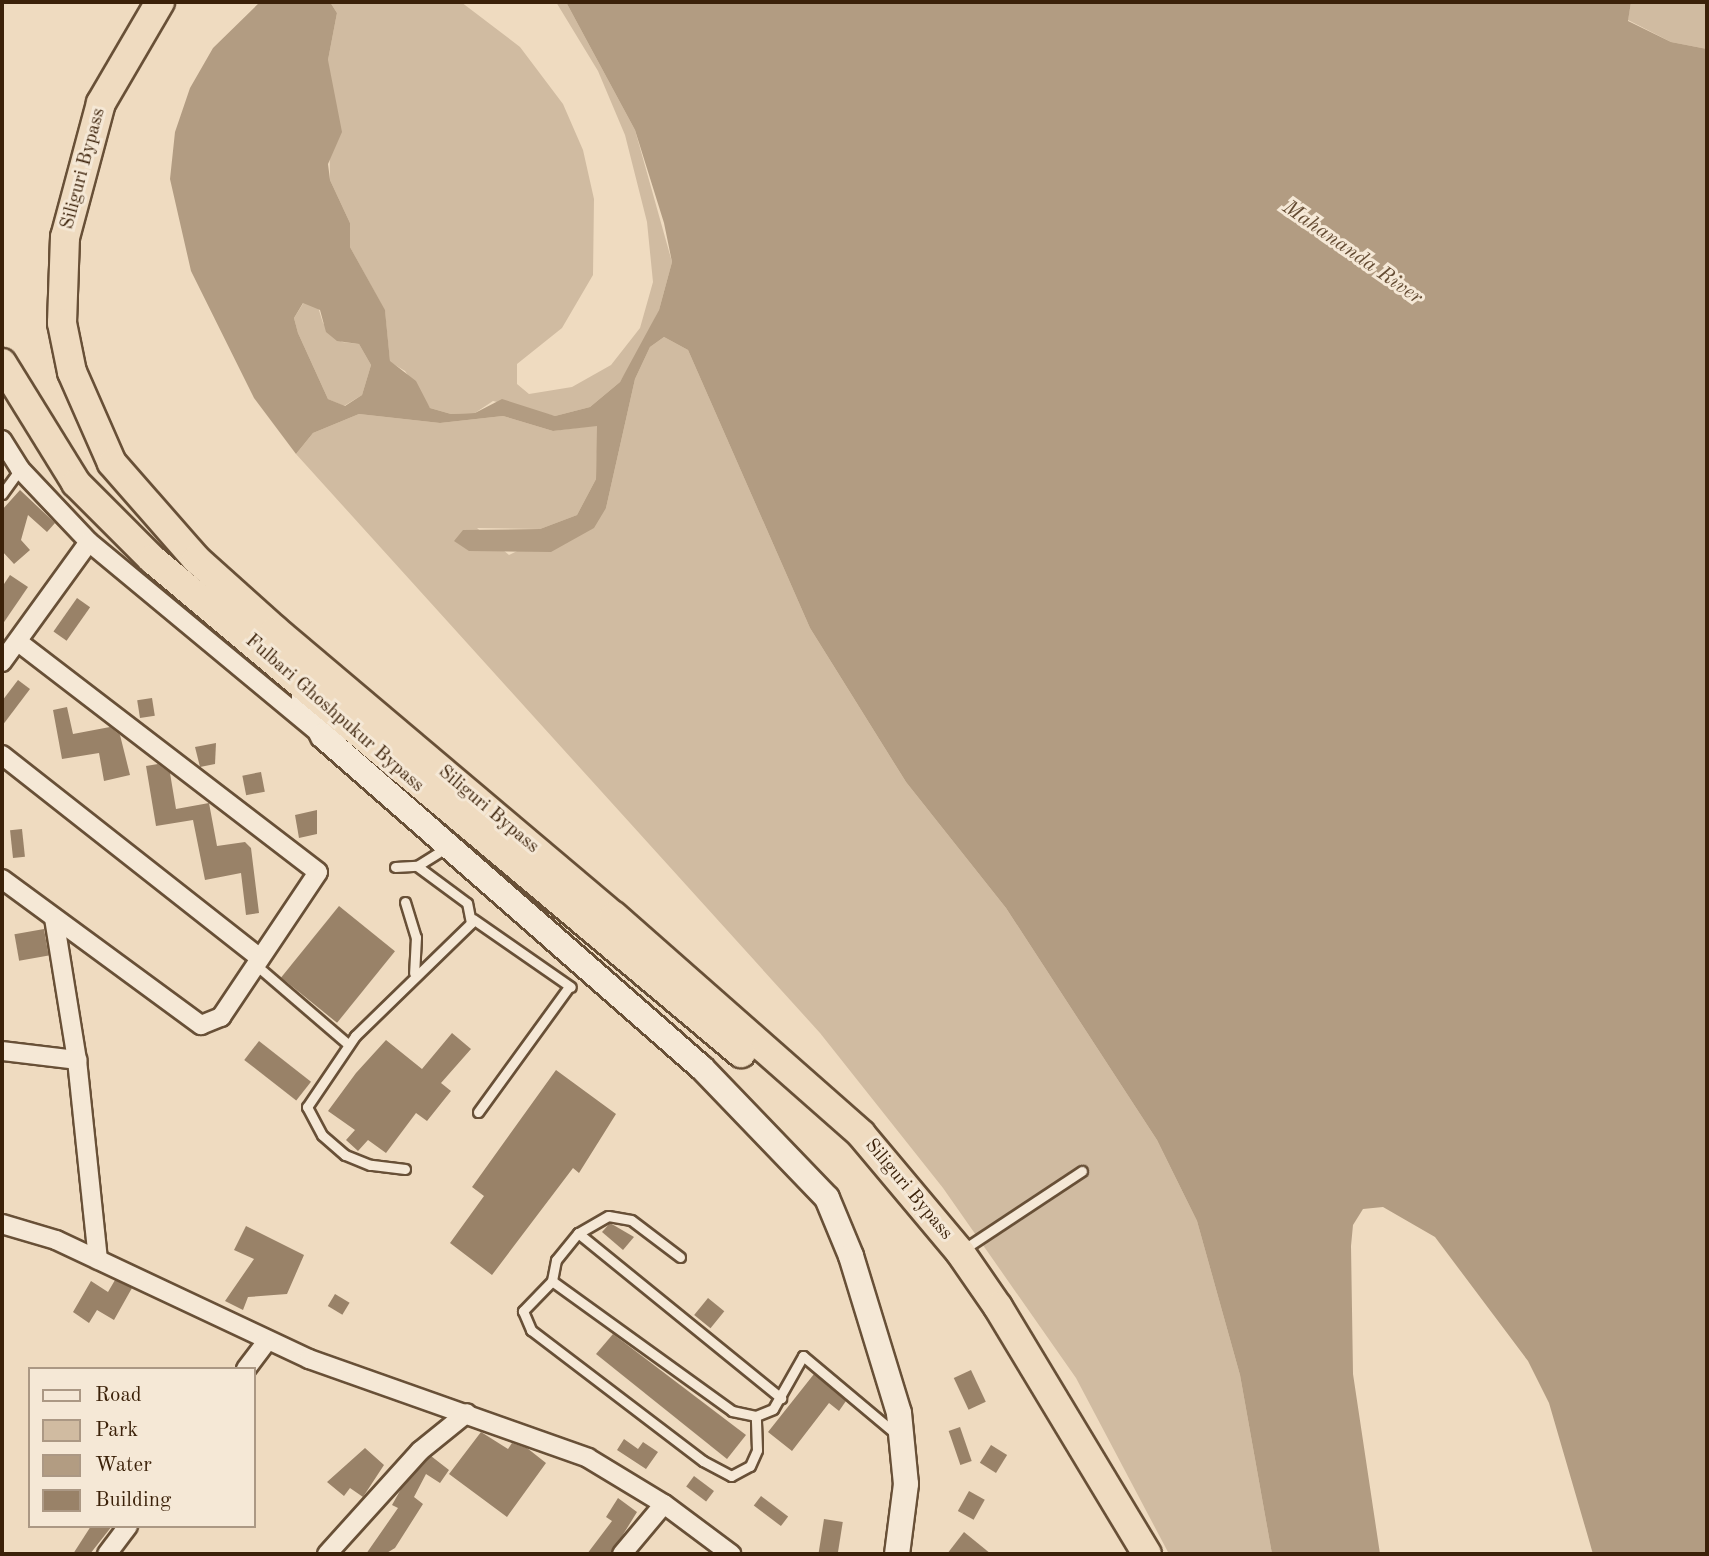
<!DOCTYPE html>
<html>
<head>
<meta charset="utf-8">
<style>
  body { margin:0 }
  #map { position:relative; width:1709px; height:1556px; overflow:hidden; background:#efdbc0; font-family:"Old Standard TT",serif }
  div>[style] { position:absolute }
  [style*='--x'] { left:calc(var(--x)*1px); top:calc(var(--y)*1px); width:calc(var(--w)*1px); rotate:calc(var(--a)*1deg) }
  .green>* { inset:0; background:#d0bba1 }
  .water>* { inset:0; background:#b29c82 }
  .building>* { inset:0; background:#998268; transform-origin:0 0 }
  .roads { filter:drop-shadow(2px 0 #685037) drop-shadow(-2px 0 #685037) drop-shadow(0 2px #685037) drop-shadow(0 -2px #685037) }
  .service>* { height:9px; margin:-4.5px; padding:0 4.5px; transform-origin:4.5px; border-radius:4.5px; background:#f5e8d6 }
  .minor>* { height:18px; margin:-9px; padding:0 9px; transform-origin:9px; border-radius:9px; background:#f5e8d6 }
  .secondary>* { height:24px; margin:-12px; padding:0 12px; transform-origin:12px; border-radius:12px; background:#f5e8d6 }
  .trunk>* { height:28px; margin:-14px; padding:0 14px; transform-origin:14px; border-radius:14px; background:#efdbc0 }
  span { translate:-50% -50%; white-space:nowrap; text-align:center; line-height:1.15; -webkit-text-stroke:6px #f5e8d6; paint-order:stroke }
  .street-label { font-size:19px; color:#3b2109 }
  .water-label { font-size:21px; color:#654c33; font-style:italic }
  .frame { position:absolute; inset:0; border:4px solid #3b2109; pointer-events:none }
  .legend { position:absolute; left:28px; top:1367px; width:228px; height:161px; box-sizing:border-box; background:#f5e8d6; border:2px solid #ab9884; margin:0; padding:9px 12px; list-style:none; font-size:21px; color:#3b2109 }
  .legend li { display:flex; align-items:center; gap:14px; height:35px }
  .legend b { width:35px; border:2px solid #ab9884 }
</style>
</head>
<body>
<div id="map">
  <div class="green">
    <i style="clip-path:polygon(330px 2px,461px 2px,520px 47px,563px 104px,583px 150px,594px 199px,593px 275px,562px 328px,517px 364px,517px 384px,529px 394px,572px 387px,611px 365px,640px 328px,653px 282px,647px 222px,625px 135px,598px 71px,556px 2px,566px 2px,635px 130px,672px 262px,659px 310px,638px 353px,620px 382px,590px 407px,555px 416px,493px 401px,475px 413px,451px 414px,430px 408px,405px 371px,390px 362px,385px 311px,350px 247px,350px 223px,330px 180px,328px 60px,337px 13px)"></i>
    <i style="clip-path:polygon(1631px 2px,1707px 2px,1707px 49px,1671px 42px,1628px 20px)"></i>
    <i style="clip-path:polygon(304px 302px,318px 307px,323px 323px,342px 342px,359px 344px,371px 365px,362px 395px,344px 406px,328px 399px,298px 333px,294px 318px)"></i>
    <i style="clip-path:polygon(664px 337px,688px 350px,810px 628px,906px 782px,1006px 908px,1157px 1140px,1197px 1221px,1240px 1375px,1272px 1554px,1169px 1554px,1076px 1378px,943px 1188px,820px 1033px,296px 454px,313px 433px,359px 414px,440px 423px,503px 416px,553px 431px,598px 425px,596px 479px,577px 515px,540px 529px,477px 528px,509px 555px,606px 508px,635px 379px,650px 347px)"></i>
  </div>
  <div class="water">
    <i style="clip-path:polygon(evenodd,260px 2px,330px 2px,337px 13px,328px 60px,342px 132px,328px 164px,330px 180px,350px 223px,350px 247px,385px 310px,390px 361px,416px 381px,430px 408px,451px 414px,475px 413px,502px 399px,555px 416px,590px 407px,620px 382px,659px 310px,672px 262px,664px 223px,635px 130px,566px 2px,1631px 2px,1628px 21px,1671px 42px,1707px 49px,1707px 1554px,1593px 1554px,1549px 1403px,1528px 1361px,1435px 1237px,1383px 1207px,1363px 1209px,1353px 1225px,1351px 1246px,1353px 1374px,1380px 1554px,1272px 1554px,1240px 1375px,1197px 1221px,1157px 1140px,1006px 908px,906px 782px,810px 628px,688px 350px,664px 337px,650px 347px,635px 379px,606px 508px,594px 528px,551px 552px,469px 551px,454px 541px,463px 530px,540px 529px,577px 515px,596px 479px,597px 426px,553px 431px,503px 416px,440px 423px,359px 414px,313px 433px,296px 454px,254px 398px,191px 271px,170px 179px,175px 132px,190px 88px,213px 48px,260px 2px,303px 303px,320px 310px,326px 332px,337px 341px,359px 344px,371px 365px,362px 395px,345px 406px,328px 399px,298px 333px,294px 318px,303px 303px)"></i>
  </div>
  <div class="building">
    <i style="clip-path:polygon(20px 490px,55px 523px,47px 532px,28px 515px,21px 540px,30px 550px,14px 564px,2px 551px,2px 510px)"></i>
    <i style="clip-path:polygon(10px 575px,28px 587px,2px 625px,2px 587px)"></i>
    <i style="left:77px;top:598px;width:16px;height:41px;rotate:35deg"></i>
    <i style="clip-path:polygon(18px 680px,30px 689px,2px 726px,2px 701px)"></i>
    <i style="left:152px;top:698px;width:18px;height:15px;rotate:81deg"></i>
    <i style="clip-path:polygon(67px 707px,73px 734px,110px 727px,120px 735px,130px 775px,104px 781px,99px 753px,62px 759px,53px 710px)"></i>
    <i style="clip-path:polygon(216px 743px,215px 764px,200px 767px,195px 747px)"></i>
    <i style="clip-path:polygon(158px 764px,170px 773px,176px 809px,209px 803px,217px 846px,245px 842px,251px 848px,259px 913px,246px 915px,241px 873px,205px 880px,193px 820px,156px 826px,146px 766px)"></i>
    <i style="left:261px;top:772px;width:20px;height:19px;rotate:79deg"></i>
    <i style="clip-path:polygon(317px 810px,317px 834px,299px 838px,295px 815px)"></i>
    <i style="left:22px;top:829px;width:28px;height:12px;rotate:84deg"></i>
    <i style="left:339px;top:906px;width:72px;height:92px;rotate:39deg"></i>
    <i style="left:44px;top:929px;width:27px;height:30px;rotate:80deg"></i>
    <i style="clip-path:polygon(452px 1033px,471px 1049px,441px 1083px,451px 1091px,427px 1121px,416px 1113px,386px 1153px,368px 1140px,358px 1151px,346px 1140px,355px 1130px,328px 1111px,356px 1073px,386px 1040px,422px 1069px)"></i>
    <i style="left:259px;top:1041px;width:66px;height:24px;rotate:38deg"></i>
    <i style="clip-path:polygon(556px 1070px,616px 1114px,579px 1173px,573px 1168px,492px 1275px,450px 1243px,484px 1196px,472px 1187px)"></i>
    <i style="clip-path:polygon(610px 1223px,634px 1237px,623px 1250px,602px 1232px)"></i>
    <i style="clip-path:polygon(246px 1226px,304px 1255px,287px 1294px,248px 1297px,243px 1310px,225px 1301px,254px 1259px,234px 1250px)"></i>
    <i style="clip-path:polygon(115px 1280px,132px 1288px,114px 1320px,97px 1310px,89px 1323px,73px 1312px,91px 1281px,108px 1292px)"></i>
    <i style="left:335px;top:1294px;width:17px;height:14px;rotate:31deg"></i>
    <i style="left:708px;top:1298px;width:21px;height:22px;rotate:39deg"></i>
    <i style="clip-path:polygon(613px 1334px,746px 1435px,727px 1459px,596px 1354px)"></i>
    <i style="left:971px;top:1370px;width:35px;height:19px;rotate:65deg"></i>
    <i style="clip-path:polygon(814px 1374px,846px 1401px,839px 1411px,829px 1403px,792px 1451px,768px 1432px)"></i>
    <i style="left:960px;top:1427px;width:36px;height:12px;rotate:71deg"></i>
    <i style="clip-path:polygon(481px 1432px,508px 1449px,512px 1443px,527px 1448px,546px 1463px,507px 1517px,449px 1474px)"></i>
    <i style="clip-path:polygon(624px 1439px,638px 1449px,643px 1442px,658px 1452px,646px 1469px,617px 1450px)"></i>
    <i style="left:991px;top:1445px;width:19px;height:21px;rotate:32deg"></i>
    <i style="clip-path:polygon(365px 1448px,384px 1465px,363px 1497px,350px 1488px,344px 1496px,327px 1482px)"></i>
    <i style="clip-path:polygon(431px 1456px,449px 1470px,440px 1483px,426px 1474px,414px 1497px,423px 1504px,395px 1548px,385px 1554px,366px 1554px,398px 1508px,392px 1505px,401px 1489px)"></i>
    <i style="left:694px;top:1476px;width:25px;height:13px;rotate:37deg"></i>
    <i style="left:969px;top:1491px;width:18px;height:23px;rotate:29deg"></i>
    <i style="left:761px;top:1496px;width:34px;height:12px;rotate:37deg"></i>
    <i style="clip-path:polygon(618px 1498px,637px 1512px,611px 1554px,587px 1554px,612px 1521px,606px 1517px)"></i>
    <i style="left:824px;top:1519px;width:19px;height:35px;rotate:9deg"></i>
    <i style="clip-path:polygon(91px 1526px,112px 1526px,90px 1554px,73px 1554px)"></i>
    <i style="clip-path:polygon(964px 1532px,991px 1554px,947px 1554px)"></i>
  </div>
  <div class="roads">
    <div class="service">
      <i style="--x:2;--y:494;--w:31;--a:-54"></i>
      <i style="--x:395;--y:867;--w:22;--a:-3"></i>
      <i style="--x:417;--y:866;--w:25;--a:-32"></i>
      <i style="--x:405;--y:902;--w:37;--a:73"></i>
      <i style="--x:416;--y:937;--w:36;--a:93"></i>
      <i style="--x:473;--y:919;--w:119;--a:34.8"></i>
      <i style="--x:256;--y:965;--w:121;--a:40.7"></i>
      <i style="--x:478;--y:1112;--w:153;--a:-54"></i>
      <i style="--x:405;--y:1169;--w:35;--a:-173"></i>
      <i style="--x:370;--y:1165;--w:27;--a:-158"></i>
      <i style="--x:345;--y:1155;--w:30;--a:-139"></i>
      <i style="--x:322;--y:1135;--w:32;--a:-118"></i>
      <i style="--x:307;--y:1107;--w:86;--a:-55.9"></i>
      <i style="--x:355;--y:1036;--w:162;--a:-44.2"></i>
      <i style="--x:471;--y:923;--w:20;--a:-101"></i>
      <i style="--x:467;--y:903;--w:62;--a:-143.5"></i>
      <i style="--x:578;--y:1233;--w:262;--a:39.1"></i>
      <i style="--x:961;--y:1251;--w:145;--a:-33.5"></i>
      <i style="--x:680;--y:1257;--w:61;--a:-142.9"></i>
      <i style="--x:631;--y:1220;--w:23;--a:-170"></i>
      <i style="--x:608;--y:1216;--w:34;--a:150"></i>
      <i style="--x:578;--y:1233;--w:35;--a:129"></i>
      <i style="--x:556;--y:1260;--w:21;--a:101"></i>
      <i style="--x:552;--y:1281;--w:222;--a:35.8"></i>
      <i style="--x:732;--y:1411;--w:25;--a:12"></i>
      <i style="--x:756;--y:1416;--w:18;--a:-22"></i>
      <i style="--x:773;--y:1409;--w:61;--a:-60.5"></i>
      <i style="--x:803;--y:1356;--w:121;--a:40"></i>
      <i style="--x:552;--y:1281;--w:42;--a:134"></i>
      <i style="--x:523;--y:1311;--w:21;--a:67"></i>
      <i style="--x:531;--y:1330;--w:216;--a:37.3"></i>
      <i style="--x:703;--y:1461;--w:32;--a:28"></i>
      <i style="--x:731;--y:1476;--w:21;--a:-28"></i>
      <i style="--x:750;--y:1466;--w:17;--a:-66"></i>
      <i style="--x:757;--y:1450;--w:34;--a:-92"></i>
    </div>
    <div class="minor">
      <i style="--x:2;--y:440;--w:34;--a:58"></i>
      <i style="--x:20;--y:469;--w:100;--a:46.6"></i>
      <i style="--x:89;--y:542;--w:293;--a:39.7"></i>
      <i style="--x:2;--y:662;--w:148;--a:-54.1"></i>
      <i style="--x:2;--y:755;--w:328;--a:38.2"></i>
      <i style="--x:2;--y:879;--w:247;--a:36.3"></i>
      <i style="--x:201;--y:1025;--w:22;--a:-22"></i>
      <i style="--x:221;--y:1017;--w:174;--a:-56.2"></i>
      <i style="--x:318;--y:872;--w:378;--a:-142.5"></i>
      <i style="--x:54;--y:918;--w:144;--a:80.8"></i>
      <i style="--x:77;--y:1060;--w:201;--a:84"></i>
      <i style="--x:2;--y:1051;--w:76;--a:6.8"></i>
      <i style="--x:2;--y:1224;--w:56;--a:16.5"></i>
      <i style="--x:56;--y:1240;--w:280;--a:25.2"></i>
      <i style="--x:309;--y:1359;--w:296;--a:19.5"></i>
      <i style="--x:588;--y:1458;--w:89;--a:31.2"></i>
      <i style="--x:664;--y:1504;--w:84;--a:36.7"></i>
      <i style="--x:246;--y:1369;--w:35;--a:-53"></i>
      <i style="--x:107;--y:1554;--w:35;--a:-53"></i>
      <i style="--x:327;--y:1554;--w:139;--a:-47.9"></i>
      <i style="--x:420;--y:1451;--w:60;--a:-39"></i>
      <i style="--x:622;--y:1554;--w:65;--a:-50"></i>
    </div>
    <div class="secondary">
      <i style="--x:304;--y:689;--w:14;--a:90"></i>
      <i style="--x:304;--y:703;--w:38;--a:60"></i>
      <i style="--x:323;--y:736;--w:504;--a:41.22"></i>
      <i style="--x:702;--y:1068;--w:180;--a:46.1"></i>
      <i style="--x:827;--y:1198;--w:63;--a:67.5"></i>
      <i style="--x:851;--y:1256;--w:164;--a:73"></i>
      <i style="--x:899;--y:1413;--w:71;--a:84.4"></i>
      <i style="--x:906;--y:1484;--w:71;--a:97.3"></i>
    </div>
    <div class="trunk">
      <i style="--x:160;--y:2;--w:117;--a:120.3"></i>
      <i style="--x:101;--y:103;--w:139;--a:105"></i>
      <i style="--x:65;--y:237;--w:86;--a:92"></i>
      <i style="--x:62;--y:323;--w:50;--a:78.5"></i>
      <i style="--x:72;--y:372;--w:99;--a:66.3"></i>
      <i style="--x:112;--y:463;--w:128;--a:48.8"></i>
      <i style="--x:196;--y:559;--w:106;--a:41.9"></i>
      <i style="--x:275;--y:630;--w:444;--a:40.2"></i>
      <i style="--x:614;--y:916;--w:329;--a:41.4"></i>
      <i style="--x:861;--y:1134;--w:154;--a:50"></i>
      <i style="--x:960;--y:1252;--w:67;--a:55.4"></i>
      <i style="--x:998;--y:1307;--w:288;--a:58.9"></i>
      <i style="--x:2;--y:363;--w:141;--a:58.3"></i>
      <i style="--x:76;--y:483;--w:107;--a:45"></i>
      <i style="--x:152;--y:559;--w:769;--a:39.99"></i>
    </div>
  </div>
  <div class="street-label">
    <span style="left:84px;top:169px;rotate:-75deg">Siliguri Bypass</span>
    <span style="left:334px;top:714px;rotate:41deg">Fulbari Ghoshpukur Bypass</span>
    <span style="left:488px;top:810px;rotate:40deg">Siliguri Bypass</span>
    <span style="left:908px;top:1190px;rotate:50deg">Siliguri Bypass</span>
  </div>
  <div class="water-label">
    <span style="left:1352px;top:253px;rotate:35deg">Mahananda River</span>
  </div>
  <div class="frame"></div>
  <ul class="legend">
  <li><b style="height:9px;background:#f5e8d6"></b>Road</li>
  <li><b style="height:19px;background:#d0bba1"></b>Park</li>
  <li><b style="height:19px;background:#b29c82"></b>Water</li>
  <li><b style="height:19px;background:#998268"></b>Building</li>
  </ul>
</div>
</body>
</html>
